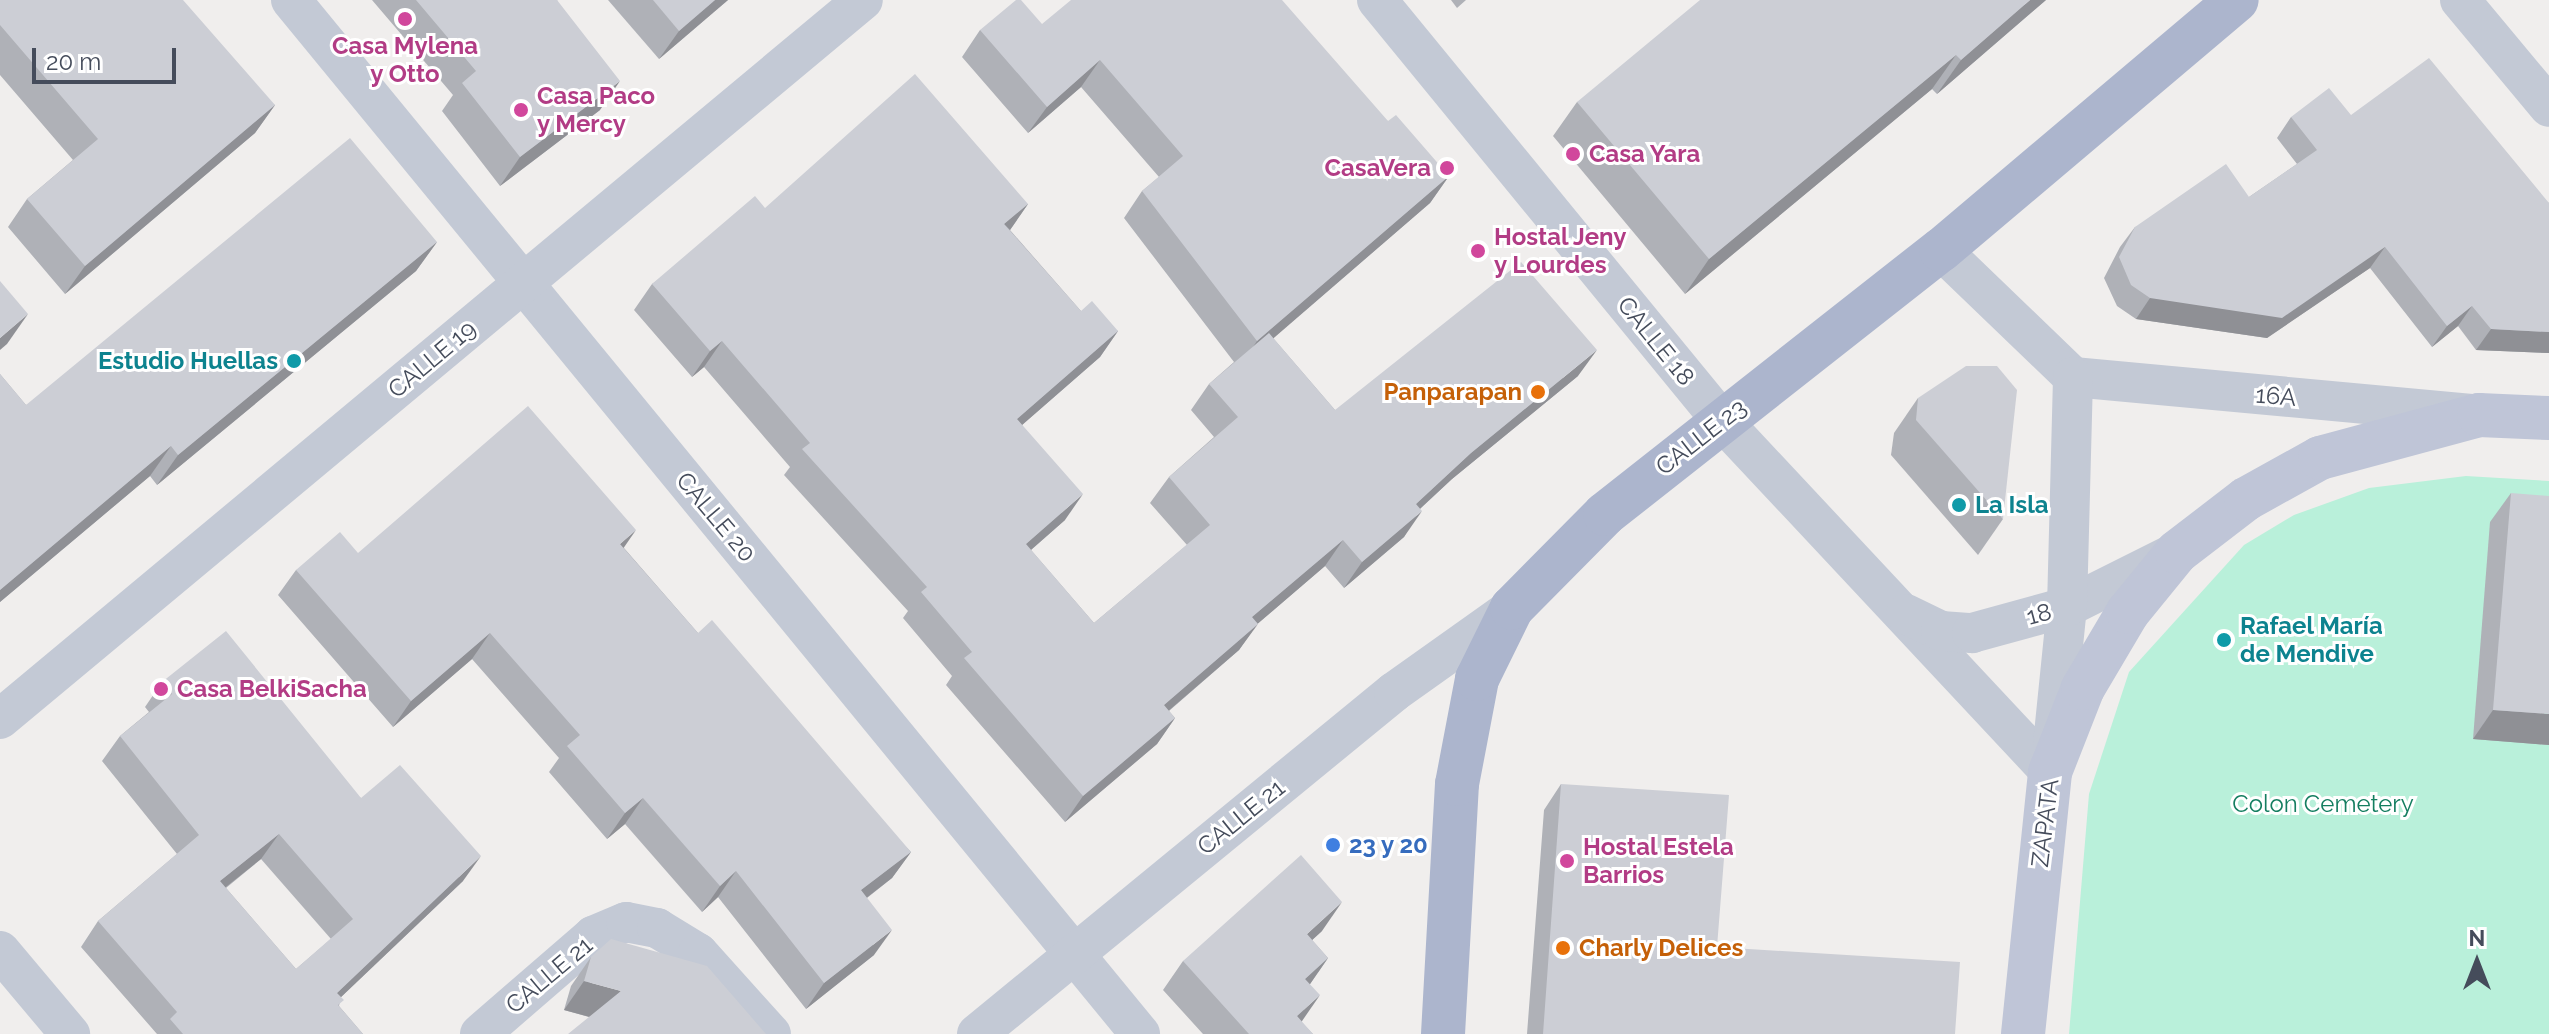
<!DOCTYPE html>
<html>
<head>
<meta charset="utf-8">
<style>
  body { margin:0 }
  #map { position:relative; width:2549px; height:1034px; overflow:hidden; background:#f0eeed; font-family:Raleway,sans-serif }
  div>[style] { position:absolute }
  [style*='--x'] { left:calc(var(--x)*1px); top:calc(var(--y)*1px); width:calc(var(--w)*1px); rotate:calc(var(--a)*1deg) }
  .green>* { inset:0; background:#b9f0da }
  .street>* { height:40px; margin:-20px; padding:0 20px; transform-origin:20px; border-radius:20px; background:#c3c9d5 }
  .secondary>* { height:44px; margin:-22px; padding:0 22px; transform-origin:22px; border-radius:22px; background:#bfc5d7 }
  .primary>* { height:44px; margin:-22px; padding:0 22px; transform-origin:22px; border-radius:22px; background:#acb5cd }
  .wall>* { inset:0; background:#afb1b7 }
  .shaded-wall>* { inset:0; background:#8f9095 }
  .building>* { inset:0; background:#ccced5 }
  .dots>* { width:22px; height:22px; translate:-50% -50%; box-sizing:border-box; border:4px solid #fff; border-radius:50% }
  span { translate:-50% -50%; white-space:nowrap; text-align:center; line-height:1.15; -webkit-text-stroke:6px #fff; paint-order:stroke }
  .hotel-label { font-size:24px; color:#b23c85; font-weight:700 }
  .left { translate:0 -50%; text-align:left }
  .right { translate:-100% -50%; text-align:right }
  .street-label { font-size:24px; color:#454c5b }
  .culture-label { font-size:24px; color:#0d838f; font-weight:700 }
  .food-label { font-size:24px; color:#c56008; font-weight:700 }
  .park-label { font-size:24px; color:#147e60 }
  .shop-label { font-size:24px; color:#366cbe; font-weight:700 }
  .north { position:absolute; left:2437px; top:922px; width:80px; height:80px; -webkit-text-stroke:6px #fff; paint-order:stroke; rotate:0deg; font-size:22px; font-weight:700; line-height:32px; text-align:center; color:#454c5b }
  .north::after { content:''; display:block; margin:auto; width:28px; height:36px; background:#454c5b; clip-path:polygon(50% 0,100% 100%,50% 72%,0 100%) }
  .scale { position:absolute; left:32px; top:48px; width:144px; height:36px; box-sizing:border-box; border:4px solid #454c5b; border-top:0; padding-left:10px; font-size:24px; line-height:28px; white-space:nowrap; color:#454c5b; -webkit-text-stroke:6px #fff; paint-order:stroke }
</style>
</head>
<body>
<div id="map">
  <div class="green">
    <i style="clip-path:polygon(2466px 476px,2549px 481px,2549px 1034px,2069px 1034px,2089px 794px,2129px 672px,2244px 545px,2294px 515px,2369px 488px)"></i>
  </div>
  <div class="street">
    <i style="--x:291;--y:0;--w:1338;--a:50.61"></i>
    <i style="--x:1377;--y:0;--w:544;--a:50.67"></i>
    <i style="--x:1722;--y:421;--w:480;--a:46.9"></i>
    <i style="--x:2460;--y:0;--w:139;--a:50.2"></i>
    <i style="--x:1941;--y:250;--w:183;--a:43.9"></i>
    <i style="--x:2073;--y:377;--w:400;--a:5.3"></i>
    <i style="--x:1906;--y:614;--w:39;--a:26"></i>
    <i style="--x:1941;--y:631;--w:31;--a:4"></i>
    <i style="--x:1972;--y:633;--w:98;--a:-15.3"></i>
    <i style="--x:2067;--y:607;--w:123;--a:-26.6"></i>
    <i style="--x:0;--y:719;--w:1123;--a:-39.8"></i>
    <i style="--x:2053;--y:744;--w:138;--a:-84.2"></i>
    <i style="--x:2067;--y:607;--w:230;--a:-88.5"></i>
    <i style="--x:0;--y:951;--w:109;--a:49.9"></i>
    <i style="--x:480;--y:1034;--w:150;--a:-40.9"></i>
    <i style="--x:593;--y:936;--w:36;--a:-23"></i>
    <i style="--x:626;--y:922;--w:32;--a:11"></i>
    <i style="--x:657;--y:928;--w:48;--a:31.4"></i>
    <i style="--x:698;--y:953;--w:109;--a:48"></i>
    <i style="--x:977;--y:1034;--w:539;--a:-39.36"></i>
    <i style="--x:1394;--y:692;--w:145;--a:-35.4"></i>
  </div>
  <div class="secondary">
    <i style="--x:2023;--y:1034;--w:263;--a:-84.1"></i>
    <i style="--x:2050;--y:772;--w:90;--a:-68.6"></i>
    <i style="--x:2083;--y:688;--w:88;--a:-59.4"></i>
    <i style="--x:2128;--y:612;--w:77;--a:-50.8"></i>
    <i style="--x:2177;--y:552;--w:87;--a:-37.5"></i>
    <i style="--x:2246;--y:499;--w:85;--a:-29"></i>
    <i style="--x:2320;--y:458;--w:165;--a:-15.1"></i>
    <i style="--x:2479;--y:415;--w:70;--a:2.5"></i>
  </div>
  <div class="primary">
    <i style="--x:1443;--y:1034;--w:250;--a:-86.8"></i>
    <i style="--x:1457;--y:784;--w:107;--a:-79.2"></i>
    <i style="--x:1477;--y:679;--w:79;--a:-63.8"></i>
    <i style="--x:1512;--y:608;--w:132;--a:-45.3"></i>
    <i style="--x:1605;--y:514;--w:427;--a:-38.2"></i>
    <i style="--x:1941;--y:250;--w:387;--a:-40.2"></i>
  </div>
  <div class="wall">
    <i style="clip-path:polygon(0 0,275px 105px,255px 133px,65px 294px,8px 227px,27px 199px,73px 160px,0 75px)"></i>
    <i style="clip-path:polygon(372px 0,557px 0,600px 110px,500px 186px,442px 111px,453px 95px)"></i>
    <i style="clip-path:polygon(608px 0,728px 0,659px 59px)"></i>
    <i style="clip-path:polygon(1451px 0,1466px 0,1457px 8px)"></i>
    <i style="clip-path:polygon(2046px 0,1937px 94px,1932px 89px,1685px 294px,1553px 136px,1577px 102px)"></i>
    <i style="clip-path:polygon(1042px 24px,1388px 121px,1449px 176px,1430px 203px,1273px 338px,1335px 410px,1578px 376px,1452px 479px,1420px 509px,1404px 537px,1344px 588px,1325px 566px,1257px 624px,1239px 650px,1169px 711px,1175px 718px,1157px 744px,1065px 822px,946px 685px,952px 676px,903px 618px,908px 611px,784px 475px,790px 467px,704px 367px,692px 377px,634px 310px,652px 284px,765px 208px,1028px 204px,1010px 230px,1081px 311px,1118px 331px,1100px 357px,1022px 425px,1065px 520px,1031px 550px,1094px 623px,1187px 545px,1150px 503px,1169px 477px,1214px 437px,1191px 410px,1209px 384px,1234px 362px,1124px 218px,1142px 191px,1159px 177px,1081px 87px,1028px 133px,962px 57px,980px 30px)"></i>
    <i style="clip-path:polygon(2351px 115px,2549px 203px,2549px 353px,2476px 350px,2458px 326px,2432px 347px,2370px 268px,2267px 338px,2136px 319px,2117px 306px,2104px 278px,2120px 247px,2135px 227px,2249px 197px,2297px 164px,2277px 138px,2291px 117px)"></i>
    <i style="clip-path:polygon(437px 242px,416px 271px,157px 485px,150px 476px,0 602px,0 374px,26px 405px)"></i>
    <i style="clip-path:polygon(1918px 398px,2003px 519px,1978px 555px,1891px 455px,1894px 433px)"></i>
    <i style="clip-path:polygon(2511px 493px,2549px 745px,2473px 739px,2490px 522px)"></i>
    <i style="clip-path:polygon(624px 548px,698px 633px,911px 852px,892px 878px,867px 898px,874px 955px,806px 1009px,718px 897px,702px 912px,625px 824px,607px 839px,549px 772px,559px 758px,472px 659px,393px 727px,278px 595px,296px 570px,358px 553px)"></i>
    <i style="clip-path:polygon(evenodd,162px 682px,361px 798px,463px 881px,341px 997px,339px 1006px,363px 1034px,157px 1034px,81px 947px,98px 921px,177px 854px,102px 761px,120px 736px,149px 712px,145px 707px,162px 682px,261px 859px,331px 939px,296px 969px,226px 888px,261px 859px)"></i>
    <i style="clip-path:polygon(1561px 784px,1717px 947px,1955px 1034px,1527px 1034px,1544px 810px)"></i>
    <i style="clip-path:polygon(1322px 931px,1312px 940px,1328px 958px,1310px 984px,1301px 1022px,1313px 1034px,1203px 1034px,1163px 990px,1183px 961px)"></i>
    <i style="clip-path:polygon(591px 957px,589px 1017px,564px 1010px,571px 986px)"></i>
  </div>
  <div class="shaded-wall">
    <i style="clip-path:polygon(715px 0,728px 0,659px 59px,679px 31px)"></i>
    <i style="clip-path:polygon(2030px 0,2046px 0,1937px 94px,1961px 60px)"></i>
    <i style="clip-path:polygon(1956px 55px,1932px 89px,1685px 294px,1709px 259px)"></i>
    <i style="clip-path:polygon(1100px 60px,1081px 87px,1028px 133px,1047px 107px)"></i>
    <i style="clip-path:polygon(620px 81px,600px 110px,500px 186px,520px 157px)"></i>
    <i style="clip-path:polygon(275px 105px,255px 133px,65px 294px,85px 266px)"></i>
    <i style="clip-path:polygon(1449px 176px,1430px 203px,1239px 368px,1257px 341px)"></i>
    <i style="clip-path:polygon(1028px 204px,1010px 230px,1004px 224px)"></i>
    <i style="clip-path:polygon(437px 242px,416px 271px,157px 485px,178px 455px)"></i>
    <i style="clip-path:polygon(2385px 247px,2370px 268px,2267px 338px,2136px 319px,2150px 298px)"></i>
    <i style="clip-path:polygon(2472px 306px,2458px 326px,2432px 347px,2447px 326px)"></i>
    <i style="clip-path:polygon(28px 314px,7px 344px,0 350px,0 338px)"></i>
    <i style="clip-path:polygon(2491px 329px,2549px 332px,2549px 353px,2476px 350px)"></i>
    <i style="clip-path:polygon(1118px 331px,1100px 357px,999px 445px,1017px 419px)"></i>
    <i style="clip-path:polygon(722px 341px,704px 367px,692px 377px,710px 351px)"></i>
    <i style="clip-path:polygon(1597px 350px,1578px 376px,1452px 479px,1397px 530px,1416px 504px,1471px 453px)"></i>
    <i style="clip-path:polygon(171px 446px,150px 476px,0 602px,0 590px)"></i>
    <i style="clip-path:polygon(1083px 494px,1065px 520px,1008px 570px,1026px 544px)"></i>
    <i style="clip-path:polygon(1422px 511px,1404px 537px,1344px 588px,1362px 562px)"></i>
    <i style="clip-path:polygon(636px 530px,618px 556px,620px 544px)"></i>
    <i style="clip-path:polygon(1343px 540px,1325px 566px,1234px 644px,1252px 617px)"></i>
    <i style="clip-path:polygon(1258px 624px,1239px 650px,1145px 731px,1164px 705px)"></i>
    <i style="clip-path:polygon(490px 633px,472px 659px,393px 727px,411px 701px)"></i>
    <i style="clip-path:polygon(2493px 710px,2549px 714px,2549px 745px,2473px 739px)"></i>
    <i style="clip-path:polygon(1175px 718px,1157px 744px,1065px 822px,1083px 796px)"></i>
    <i style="clip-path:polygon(643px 798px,625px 824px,607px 839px,625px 813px)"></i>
    <i style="clip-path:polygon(279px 834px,261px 859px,202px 906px,220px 881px)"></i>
    <i style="clip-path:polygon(911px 852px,892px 878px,843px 916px,861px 890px)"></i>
    <i style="clip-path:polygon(481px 856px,463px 881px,319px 1018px,337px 993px)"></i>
    <i style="clip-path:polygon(736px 871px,718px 897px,702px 912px,720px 886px)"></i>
    <i style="clip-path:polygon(1342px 902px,1322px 931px,1287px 963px,1307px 934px)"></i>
    <i style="clip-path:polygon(892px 930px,874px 955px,806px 1009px,824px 983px)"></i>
    <i style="clip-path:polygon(1328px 958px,1308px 987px,1305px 979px)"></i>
    <i style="clip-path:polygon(584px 981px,621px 991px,601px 1020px,564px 1010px)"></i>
    <i style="clip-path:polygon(1320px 995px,1300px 1024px,1297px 1016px)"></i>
  </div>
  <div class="building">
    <i style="clip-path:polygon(0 0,183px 0,275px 105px,85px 266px,27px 199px,98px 139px,0 25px)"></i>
    <i style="clip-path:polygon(416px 0,557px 0,620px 81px,520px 157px,462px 83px,476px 71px)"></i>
    <i style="clip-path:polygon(653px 0,715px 0,679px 31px)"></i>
    <i style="clip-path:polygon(1016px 0,1021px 0,1042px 24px,1071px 0,1282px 0,1388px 121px,1396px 115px,1449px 176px,1257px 341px,1142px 191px,1183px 156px,1100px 60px,1047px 107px,980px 30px)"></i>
    <i style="clip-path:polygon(1700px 0,2030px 0,1961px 60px,1956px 55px,1709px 259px,1577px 102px)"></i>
    <i style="clip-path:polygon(2429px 58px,2549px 203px,2549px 332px,2491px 329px,2472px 306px,2447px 326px,2385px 247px,2282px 318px,2150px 298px,2131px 285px,2119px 257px,2135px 227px,2226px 164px,2249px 197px,2317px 150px,2291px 117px,2329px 88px,2351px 115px)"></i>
    <i style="clip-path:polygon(915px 74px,1028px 204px,1004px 224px,1081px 311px,1092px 301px,1118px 331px,1017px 419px,1083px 494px,1026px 544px,1094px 623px,1210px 525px,1169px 477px,1238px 417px,1209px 384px,1269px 333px,1335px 410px,1521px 262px,1597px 350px,1471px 453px,1416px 504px,1422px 511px,1362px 562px,1343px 540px,1252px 617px,1258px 624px,1164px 705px,1175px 718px,1083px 796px,964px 658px,972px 652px,921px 592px,927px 587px,802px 449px,810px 443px,722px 341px,710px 351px,652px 284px,755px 196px,765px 208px)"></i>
    <i style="clip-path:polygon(350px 138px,437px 242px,178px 455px,171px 446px,0 590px,0 374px,26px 405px)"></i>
    <i style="clip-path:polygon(0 281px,28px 314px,0 338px)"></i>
    <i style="clip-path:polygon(1966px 366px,1997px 366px,2017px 390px,2003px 519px,1916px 420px,1918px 398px)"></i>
    <i style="clip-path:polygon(528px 406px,636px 530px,620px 544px,698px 633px,712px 620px,911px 852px,861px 890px,892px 930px,824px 983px,736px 871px,720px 886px,643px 798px,625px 813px,567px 746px,580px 735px,490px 633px,411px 701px,296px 570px,340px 532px,358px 553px)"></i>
    <i style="clip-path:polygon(2511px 493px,2549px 496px,2549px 714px,2493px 710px)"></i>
    <i style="clip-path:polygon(evenodd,226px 631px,361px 798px,400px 765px,481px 856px,337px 993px,344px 1000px,338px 1005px,363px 1034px,183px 1034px,170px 1019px,177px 1012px,98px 921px,199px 835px,120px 736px,172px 694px,162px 682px,226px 631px,279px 834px,353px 919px,296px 969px,220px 881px,279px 834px)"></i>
    <i style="clip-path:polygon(1561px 784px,1729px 795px,1717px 947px,1960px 962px,1955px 1034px,1543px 1034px)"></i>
    <i style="clip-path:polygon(1301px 855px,1342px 902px,1307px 934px,1328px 958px,1305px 979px,1320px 995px,1297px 1016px,1313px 1034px,1249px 1034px,1183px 961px)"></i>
    <i style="clip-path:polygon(611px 939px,707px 966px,766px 1034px,568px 1034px,621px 991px,584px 981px,591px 957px)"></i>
  </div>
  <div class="dots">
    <i style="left:405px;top:19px;background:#d1479c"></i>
    <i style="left:521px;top:110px;background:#d1479c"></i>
    <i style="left:1573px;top:154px;background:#d1479c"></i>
    <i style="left:1447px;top:168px;background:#d1479c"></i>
    <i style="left:1478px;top:251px;background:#d1479c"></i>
    <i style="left:294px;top:361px;background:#0f9aa8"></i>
    <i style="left:1538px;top:392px;background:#e8710a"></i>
    <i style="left:1959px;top:505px;background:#0f9aa8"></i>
    <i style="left:2224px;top:640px;background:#0f9aa8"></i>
    <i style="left:161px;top:689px;background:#d1479c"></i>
    <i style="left:1333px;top:845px;background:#3f7fe0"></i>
    <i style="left:1567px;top:861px;background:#d1479c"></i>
    <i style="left:1563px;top:948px;background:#e8710a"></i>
  </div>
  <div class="hotel-label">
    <span style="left:405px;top:60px">Casa Mylena<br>y Otto</span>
    <span class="left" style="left:537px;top:110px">Casa Paco<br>y Mercy</span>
    <span class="left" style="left:1589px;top:154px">Casa Yara</span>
    <span class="right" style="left:1431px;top:168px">CasaVera</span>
    <span class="left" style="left:1494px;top:251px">Hostal Jeny<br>y Lourdes</span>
    <span class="left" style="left:177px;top:689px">Casa BelkiSacha</span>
    <span class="left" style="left:1583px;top:861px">Hostal Estela<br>Barrios</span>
  </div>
  <div class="street-label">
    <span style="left:1656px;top:341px;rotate:51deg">CALLE 18</span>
    <span style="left:432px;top:359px;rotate:-40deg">CALLE 19</span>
    <span style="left:2276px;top:396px;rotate:5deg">16A</span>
    <span style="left:1701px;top:437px;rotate:-38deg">CALLE 23</span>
    <span style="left:716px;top:517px;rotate:50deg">CALLE 20</span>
    <span style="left:2039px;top:614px;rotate:-15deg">18</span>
    <span style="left:1241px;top:817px;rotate:-39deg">CALLE 21</span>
    <span style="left:2045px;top:823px;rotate:-83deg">ZAPATA</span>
    <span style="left:549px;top:975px;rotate:-40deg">CALLE 21</span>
  </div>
  <div class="culture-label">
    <span class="right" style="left:278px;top:361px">Estudio Huellas</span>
    <span class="left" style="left:1975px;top:505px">La Isla</span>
    <span class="left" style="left:2240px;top:640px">Rafael María<br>de Mendive</span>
  </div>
  <div class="food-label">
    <span class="right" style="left:1522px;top:392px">Panparapan</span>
    <span class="left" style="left:1579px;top:948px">Charly Delices</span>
  </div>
  <div class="park-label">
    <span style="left:2323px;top:804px">Colon Cemetery</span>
  </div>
  <div class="shop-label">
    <span class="left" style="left:1349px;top:845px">23 y 20</span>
  </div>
  <div class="north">N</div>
  <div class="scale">20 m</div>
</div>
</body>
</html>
